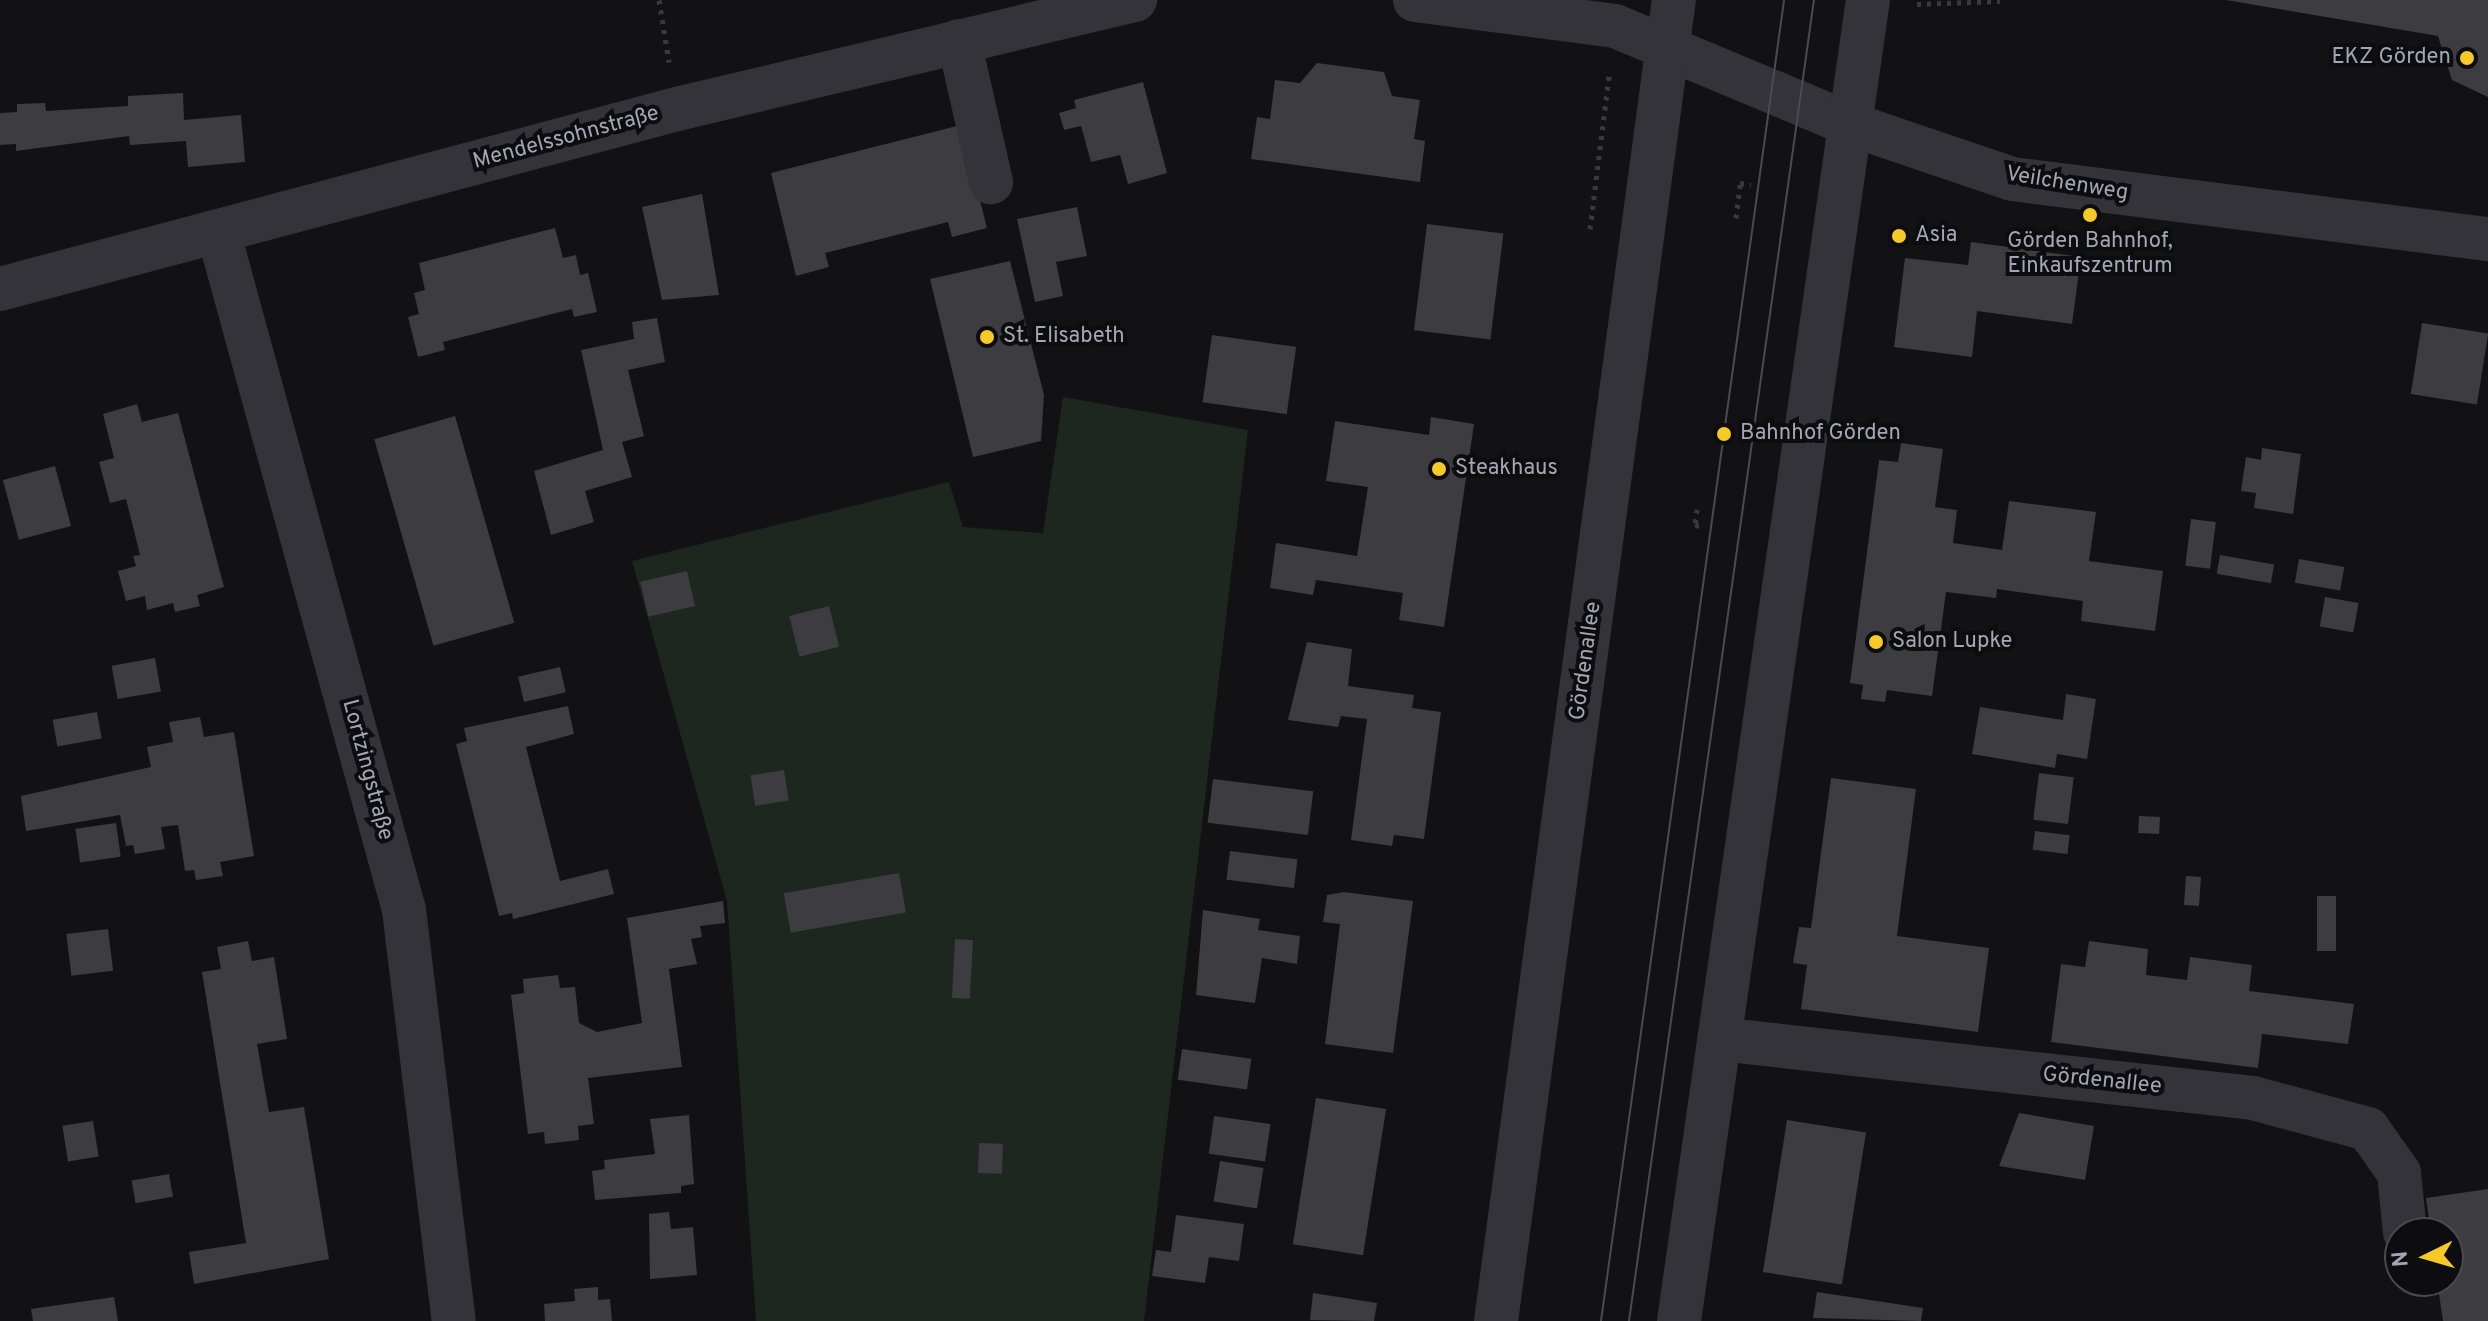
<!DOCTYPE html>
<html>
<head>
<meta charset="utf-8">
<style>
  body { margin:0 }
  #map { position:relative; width:2488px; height:1321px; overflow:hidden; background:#121214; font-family:Overpass,sans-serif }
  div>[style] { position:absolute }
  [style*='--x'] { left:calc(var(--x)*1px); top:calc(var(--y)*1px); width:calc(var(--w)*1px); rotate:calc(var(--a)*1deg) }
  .green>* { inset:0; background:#1e2620 }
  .building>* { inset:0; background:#3c3c41; transform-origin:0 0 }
  .path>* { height:5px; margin-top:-2.5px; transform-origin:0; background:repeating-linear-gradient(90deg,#393a40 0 4px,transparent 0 10px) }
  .minor>* { height:44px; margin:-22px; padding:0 22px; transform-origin:22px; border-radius:22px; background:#333339 }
  .tram>* { height:2px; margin:-1px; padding:0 1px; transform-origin:1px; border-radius:1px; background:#4a4b52 }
  .dots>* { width:22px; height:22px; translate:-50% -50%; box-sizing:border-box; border:4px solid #0d0d0f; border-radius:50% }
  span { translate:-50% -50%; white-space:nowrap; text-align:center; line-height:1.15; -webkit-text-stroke:8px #0d0d0f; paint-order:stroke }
  .poi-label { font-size:22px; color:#a3a6b5 }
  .right { translate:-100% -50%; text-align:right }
  .left { translate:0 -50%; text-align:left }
  .street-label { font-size:22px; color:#a3a6b5 }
  .north { position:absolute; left:2384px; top:1217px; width:80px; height:80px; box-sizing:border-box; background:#0d0d0f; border:2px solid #494a51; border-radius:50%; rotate:265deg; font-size:22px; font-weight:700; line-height:32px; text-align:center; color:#a3a6b5 }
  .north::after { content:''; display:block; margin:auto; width:28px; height:36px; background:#f5c929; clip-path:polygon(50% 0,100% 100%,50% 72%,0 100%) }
</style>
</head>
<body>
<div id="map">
  <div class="green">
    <i style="clip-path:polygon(1063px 397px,1248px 430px,1144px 1321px,756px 1321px,727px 901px,632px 561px,949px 482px,963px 527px,1043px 533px)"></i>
  </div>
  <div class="building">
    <i style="clip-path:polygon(2226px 0,2488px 0,2488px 97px,2452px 80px,2438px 36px)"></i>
    <i style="clip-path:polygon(1317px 63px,1384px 72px,1392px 96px,1420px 100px,1414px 139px,1425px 141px,1420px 182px,1251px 159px,1257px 117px,1270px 119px,1275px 80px,1300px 83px)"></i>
    <i style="clip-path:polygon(1143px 82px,1167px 173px,1128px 184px,1120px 155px,1091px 162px,1081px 126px,1064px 130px,1059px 113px,1076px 108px,1074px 100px)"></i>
    <i style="clip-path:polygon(183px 93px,184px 120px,241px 115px,245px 162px,188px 167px,186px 141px,130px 145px,129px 136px,16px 151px,16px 144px,0 145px,0 113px,17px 112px,17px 104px,45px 103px,46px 111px,128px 106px,128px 96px)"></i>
    <i style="clip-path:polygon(961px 125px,987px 228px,952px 237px,948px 222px,825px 253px,829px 267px,796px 276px,771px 173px)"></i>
    <i style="clip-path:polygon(702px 194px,719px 295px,662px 300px,642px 207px)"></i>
    <i style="clip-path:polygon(1077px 207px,1087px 256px,1056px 262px,1063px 296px,1035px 302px,1017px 219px)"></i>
    <i style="left:1427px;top:224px;width:77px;height:107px;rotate:7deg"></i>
    <i style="clip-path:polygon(555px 228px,563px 258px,576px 255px,580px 275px,588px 273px,597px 312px,574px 317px,572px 309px,443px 342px,445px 350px,418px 357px,408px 317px,419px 314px,414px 293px,425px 290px,419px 263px)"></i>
    <i style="clip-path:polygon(1971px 242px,2081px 257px,2072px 324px,1977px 311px,1972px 357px,1894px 347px,1905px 258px,1968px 265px)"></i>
    <i style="clip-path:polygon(1010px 261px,1044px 395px,1041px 441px,973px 457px,930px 279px)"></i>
    <i style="clip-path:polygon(657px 318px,665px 362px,628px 370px,644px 436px,622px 442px,632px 477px,585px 491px,594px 522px,551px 535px,534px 471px,603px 450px,581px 350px,634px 339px,632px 322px)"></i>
    <i style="left:2422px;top:323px;width:67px;height:72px;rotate:9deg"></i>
    <i style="left:1212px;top:335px;width:85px;height:68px;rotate:8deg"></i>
    <i style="clip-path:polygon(137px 404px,142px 422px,178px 413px,224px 587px,197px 595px,200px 606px,175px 612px,173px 603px,147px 610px,145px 596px,126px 601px,118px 571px,136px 566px,133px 556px,140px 555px,126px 499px,110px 503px,99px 462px,114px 458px,103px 414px)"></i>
    <i style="left:455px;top:416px;width:215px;height:84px;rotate:74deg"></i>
    <i style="clip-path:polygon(1431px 417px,1474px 424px,1444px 627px,1399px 620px,1403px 593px,1316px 580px,1313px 595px,1270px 588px,1276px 543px,1357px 556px,1368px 487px,1326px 481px,1335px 421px,1429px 435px)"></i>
    <i style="clip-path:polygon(1901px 443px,1943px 449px,1935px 507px,1957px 510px,1953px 543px,2002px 550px,2009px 501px,2096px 512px,2089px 561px,2163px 571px,2155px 631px,2081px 621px,2083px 601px,1997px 589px,1996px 598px,1946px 592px,1932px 696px,1887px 690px,1885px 702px,1861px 699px,1863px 685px,1850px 683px,1879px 460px,1898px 462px)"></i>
    <i style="clip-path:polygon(2262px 448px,2301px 454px,2293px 514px,2254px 508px,2256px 493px,2241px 491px,2246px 457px,2261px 460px)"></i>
    <i style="left:55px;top:466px;width:62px;height:54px;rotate:75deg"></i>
    <i style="left:2191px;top:519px;width:25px;height:47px;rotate:7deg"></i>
    <i style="left:2220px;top:555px;width:55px;height:19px;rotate:10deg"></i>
    <i style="left:2299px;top:559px;width:46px;height:24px;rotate:10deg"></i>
    <i style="left:687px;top:571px;width:36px;height:48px;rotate:77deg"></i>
    <i style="left:2325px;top:597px;width:34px;height:30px;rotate:10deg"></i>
    <i style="left:829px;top:606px;width:42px;height:41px;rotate:76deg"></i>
    <i style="clip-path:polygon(1307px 642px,1352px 649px,1348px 686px,1414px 695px,1412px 708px,1441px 712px,1424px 839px,1394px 835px,1392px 846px,1351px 840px,1367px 719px,1341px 716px,1338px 727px,1288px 720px)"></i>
    <i style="left:155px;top:658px;width:34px;height:44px;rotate:80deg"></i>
    <i style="left:560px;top:667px;width:26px;height:43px;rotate:77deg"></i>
    <i style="clip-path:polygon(2066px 694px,2096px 699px,2087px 759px,2057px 754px,2055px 768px,1972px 754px,1980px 707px,2063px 720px)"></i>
    <i style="clip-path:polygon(568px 706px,574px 734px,526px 747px,560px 881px,608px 869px,614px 894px,513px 919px,512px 913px,499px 916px,456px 744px,467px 741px,464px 728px)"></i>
    <i style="left:97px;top:712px;width:27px;height:45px;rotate:80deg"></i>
    <i style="clip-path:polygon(200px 717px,204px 737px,234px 732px,254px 856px,220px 862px,223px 876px,196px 880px,194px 870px,185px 871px,178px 825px,161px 827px,165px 849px,135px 854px,133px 845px,126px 846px,120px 815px,26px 831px,21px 796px,151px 767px,147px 747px,173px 742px,169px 722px)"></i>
    <i style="left:784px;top:770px;width:31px;height:34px;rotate:81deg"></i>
    <i style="left:2039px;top:773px;width:35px;height:47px;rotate:7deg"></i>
    <i style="clip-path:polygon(1831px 778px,1916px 789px,1897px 936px,1989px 948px,1978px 1032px,1801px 1009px,1807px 965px,1793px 963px,1799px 927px,1811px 928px)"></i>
    <i style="left:1213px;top:779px;width:101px;height:44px;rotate:7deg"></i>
    <i style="left:2139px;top:816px;width:21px;height:17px;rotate:3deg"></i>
    <i style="left:116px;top:823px;width:34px;height:41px;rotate:82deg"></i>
    <i style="left:2035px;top:831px;width:35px;height:19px;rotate:7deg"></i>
    <i style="left:1230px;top:851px;width:68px;height:29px;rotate:7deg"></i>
    <i style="left:899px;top:873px;width:40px;height:117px;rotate:80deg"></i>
    <i style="left:2186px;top:876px;width:15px;height:29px;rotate:4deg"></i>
    <i style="clip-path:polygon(1344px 892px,1413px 901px,1393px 1053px,1325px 1044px,1340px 924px,1323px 922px,1327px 895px)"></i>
    <i style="left:2317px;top:896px;width:19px;height:55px"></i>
    <i style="clip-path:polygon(723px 901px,725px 923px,700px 926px,702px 937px,691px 939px,697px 964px,669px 969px,682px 1067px,588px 1078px,594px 1124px,578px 1126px,579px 1140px,545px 1144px,544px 1132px,528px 1134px,511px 995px,524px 993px,523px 979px,558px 975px,560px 988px,575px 987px,579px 1023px,597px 1032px,642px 1023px,627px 918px)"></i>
    <i style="clip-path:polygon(1203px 910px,1260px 919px,1258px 930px,1300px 936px,1297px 964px,1262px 958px,1255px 1003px,1196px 995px)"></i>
    <i style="left:108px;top:929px;width:42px;height:42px;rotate:83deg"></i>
    <i style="left:955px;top:939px;width:18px;height:59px;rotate:3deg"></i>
    <i style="clip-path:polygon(248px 941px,252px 961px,274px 957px,287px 1039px,257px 1044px,269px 1112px,304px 1107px,329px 1259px,194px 1284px,189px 1252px,246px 1243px,202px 972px,221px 969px,217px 947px)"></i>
    <i style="clip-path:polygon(2089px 941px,2148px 949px,2146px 975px,2187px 980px,2190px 957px,2252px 965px,2249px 991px,2354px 1004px,2348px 1044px,2262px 1034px,2258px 1068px,2051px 1042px,2061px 964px,2085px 967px)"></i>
    <i style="left:1182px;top:1049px;width:70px;height:31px;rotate:8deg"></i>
    <i style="left:1316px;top:1098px;width:71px;height:148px;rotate:9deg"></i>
    <i style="clip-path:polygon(2019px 1113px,2094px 1126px,2085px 1180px,1999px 1166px)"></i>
    <i style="clip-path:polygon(689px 1115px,694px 1184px,681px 1186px,681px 1193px,595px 1200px,592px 1171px,605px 1169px,604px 1160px,655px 1154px,650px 1119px)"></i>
    <i style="left:1214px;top:1116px;width:57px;height:38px;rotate:8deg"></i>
    <i style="left:1787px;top:1120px;width:80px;height:154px;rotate:9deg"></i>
    <i style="left:93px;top:1121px;width:36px;height:31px;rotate:81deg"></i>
    <i style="left:979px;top:1143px;width:24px;height:30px;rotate:2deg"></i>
    <i style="left:1220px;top:1161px;width:44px;height:41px;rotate:9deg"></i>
    <i style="left:169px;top:1174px;width:23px;height:38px;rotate:80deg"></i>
    <i style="clip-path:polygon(2488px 1189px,2488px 1321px,2443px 1321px,2437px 1281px,2448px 1281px,2448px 1233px,2431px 1233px,2426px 1198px)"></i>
    <i style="clip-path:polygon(669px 1212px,671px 1229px,693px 1227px,697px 1275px,650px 1279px,649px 1214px)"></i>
    <i style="clip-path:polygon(1176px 1215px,1244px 1224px,1239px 1261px,1209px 1257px,1205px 1283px,1152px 1276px,1156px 1250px,1171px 1252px)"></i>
    <i style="clip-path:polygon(598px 1287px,598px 1300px,610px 1299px,612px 1321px,545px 1321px,544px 1304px,575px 1301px,574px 1289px)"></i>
    <i style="clip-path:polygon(1817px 1292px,1923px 1308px,1921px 1321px,1813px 1318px)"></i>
    <i style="clip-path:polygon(1313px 1293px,1377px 1303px,1374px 1321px,1310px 1320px)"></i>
    <i style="clip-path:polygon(114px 1297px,118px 1321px,33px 1321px,31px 1309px)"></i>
  </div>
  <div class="path">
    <i style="--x:659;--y:0;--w:63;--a:80.8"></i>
    <i style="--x:1917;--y:4;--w:83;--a:-2.1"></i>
    <i style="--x:1736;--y:218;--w:35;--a:-83"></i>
    <i style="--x:1740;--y:183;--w:11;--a:10"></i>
    <i style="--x:1590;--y:229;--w:154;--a:-82.9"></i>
    <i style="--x:1697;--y:509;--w:16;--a:97"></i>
    <i style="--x:1695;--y:525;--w:7;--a:8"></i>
  </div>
  <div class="minor">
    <i style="--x:1415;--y:0;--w:202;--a:7.4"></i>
    <i style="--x:1615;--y:26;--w:251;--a:22.7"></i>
    <i style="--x:1847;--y:123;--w:174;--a:18.7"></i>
    <i style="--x:2012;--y:179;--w:480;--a:7.2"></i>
    <i style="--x:959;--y:41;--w:145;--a:77.2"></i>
    <i style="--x:218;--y:231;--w:704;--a:74.68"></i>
    <i style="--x:404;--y:910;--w:414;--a:83.1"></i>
    <i style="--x:0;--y:289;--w:701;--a:-14.89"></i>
    <i style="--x:677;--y:109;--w:471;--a:-13.4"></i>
    <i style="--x:1719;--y:1039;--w:537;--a:6.3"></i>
    <i style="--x:2253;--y:1098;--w:119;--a:15.1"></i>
    <i style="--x:2368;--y:1129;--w:54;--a:54.8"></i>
    <i style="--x:2399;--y:1173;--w:60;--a:84.3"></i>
    <i style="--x:1496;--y:1321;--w:1333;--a:-82.33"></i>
    <i style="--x:1679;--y:1321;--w:1334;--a:-81.86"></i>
  </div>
  <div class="tram">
    <i style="--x:1601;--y:1321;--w:1334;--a:-82.11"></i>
    <i style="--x:1629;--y:1321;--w:1334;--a:-82.03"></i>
  </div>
  <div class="dots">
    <i style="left:2467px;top:58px;background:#f5c929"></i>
    <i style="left:2090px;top:215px;background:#f5c929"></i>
    <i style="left:1899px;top:236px;background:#f5c929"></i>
    <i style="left:987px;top:337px;background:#f5c929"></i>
    <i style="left:1724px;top:434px;background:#f5c929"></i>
    <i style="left:1439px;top:469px;background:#f5c929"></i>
    <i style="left:1876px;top:642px;background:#f5c929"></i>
  </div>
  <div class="poi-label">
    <span class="right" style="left:2451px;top:58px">EKZ Görden</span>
    <span class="left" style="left:1915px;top:236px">Asia</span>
    <span style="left:2090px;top:254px">Görden Bahnhof,<br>Einkaufszentrum</span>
    <span class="left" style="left:1003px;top:337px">St. Elisabeth</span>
    <span class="left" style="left:1740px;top:434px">Bahnhof Görden</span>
    <span class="left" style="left:1455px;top:469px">Steakhaus</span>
    <span class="left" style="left:1892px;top:642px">Salon Lupke</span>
  </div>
  <div class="street-label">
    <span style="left:566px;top:138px;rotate:-15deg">Mendelssohnstraße</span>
    <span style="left:2067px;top:184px;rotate:9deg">Veilchenweg</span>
    <span style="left:1586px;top:661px;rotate:-82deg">Gördenallee</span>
    <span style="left:367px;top:770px;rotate:75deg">Lortzingstraße</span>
    <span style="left:2102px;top:1081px;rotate:6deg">Gördenallee</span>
  </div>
  <div class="north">N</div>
</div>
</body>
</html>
